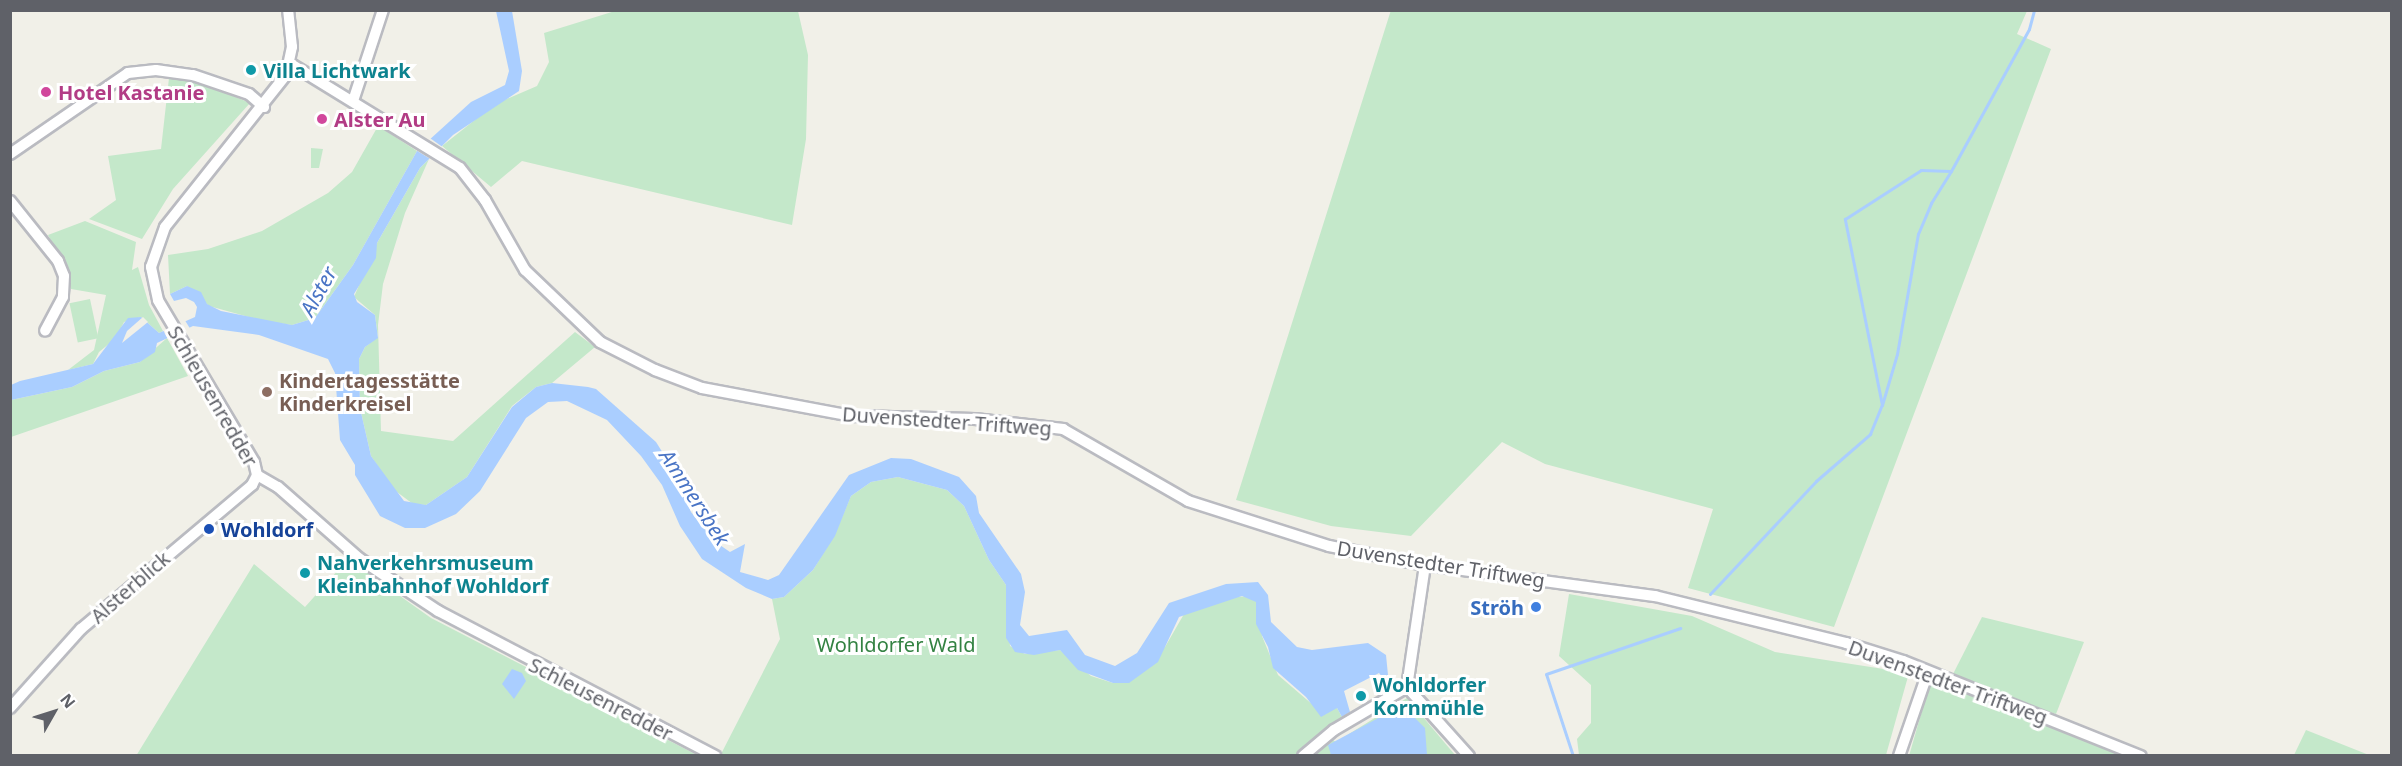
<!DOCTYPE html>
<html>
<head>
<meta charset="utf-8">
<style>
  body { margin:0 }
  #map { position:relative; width:2402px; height:766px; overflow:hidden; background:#f1f0e8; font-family:"Noto Sans",sans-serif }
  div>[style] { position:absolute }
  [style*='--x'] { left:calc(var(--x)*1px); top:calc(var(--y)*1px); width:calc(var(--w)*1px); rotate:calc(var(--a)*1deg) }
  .green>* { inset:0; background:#c4e8ca; transform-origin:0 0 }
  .water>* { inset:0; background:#aaceff }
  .pier>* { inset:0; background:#f1f0e8 }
  .stream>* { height:3px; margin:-1.5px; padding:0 1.5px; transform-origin:1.5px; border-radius:1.5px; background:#aaceff }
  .roads { filter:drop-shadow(2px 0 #babbc1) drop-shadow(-2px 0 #babbc1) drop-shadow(0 2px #babbc1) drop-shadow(0 -2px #babbc1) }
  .minor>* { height:10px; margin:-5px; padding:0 5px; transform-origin:5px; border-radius:5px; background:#fff }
  .dots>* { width:16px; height:16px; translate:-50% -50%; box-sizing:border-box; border:3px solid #fff; border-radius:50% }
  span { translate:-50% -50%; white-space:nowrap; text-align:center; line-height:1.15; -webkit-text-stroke:6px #fff; paint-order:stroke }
  .culture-label { font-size:20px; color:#0d838f; font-weight:700 }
  .left { translate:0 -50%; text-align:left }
  .hotel-label { font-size:20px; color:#b23c85; font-weight:700 }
  .education-label { font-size:20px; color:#785e54; font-weight:700 }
  .street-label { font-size:20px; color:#5f6168 }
  .transit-label { font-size:20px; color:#164399; font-weight:700 }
  .shop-label { font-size:20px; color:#366cbe; font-weight:700 }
  .right { translate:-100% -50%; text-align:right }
  .park-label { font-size:20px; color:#338242 }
  .water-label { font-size:21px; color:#4974c5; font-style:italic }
  .frame { position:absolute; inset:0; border:12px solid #5f6168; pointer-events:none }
  .north { position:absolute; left:24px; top:682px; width:60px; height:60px; -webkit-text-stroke:4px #fff; paint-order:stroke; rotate:51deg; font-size:16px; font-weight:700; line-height:24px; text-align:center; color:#5f6168 }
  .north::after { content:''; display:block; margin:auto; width:21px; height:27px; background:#5f6168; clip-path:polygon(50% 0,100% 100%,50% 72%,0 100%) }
</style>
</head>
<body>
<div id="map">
  <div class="green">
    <i style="clip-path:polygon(1391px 10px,2027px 11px,2017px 34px,2051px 49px,1834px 627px,1688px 588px,1713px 509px,1545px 464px,1502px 442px,1411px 536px,1331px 526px,1236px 500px)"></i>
    <i style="clip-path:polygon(615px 11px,798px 11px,808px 55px,806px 139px,792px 225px,522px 161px,491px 187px,442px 146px,495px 104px,537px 86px,549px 62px,544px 33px)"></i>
    <i style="clip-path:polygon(169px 78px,204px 84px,250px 103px,173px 189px,142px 239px,89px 219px,116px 200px,108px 156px,161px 149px)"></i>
    <i style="clip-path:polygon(378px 126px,417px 151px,353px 265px,315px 318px,292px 325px,263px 321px,209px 306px,187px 286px,170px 294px,168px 255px,208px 249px,262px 231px,328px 193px,352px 172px)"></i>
    <i style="clip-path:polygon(311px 148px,323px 149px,319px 168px,311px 168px)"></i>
    <i style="clip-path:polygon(429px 159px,405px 213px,383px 284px,378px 325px,381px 431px,453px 441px,575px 332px,595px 347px,552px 383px,536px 387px,512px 406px,467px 477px,426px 505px,413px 504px,393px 489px,371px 456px,360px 408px,359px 359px,365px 347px,378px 337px,375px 315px,354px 297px,377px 243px,420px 168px)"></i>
    <i style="clip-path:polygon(85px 221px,136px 242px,132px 270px,138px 267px,149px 305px,163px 331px,159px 333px,141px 317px,124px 322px,116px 338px,99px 352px,93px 364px,68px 370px,94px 350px,106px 295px,71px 289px,67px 270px,48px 235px)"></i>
    <i style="left:90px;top:299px;width:40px;height:21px;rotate:78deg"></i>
    <i style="clip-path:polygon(167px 338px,188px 376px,11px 437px,11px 400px,72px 387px,104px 371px,140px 362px)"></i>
    <i style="clip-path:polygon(898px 477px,947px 490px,964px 506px,989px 560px,1006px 585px,1010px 646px,1025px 654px,1060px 650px,1091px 676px,1113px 683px,1165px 647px,1184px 614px,1232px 597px,1259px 596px,1262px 636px,1278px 675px,1313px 705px,1337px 708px,1342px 717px,1320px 732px,1336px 742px,1407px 698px,1455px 755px,720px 756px,780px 639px,772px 599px,784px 597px,813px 570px,834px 536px,851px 496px,871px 482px)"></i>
    <i style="clip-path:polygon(348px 559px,431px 618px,697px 755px,136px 756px,254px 564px,305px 607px)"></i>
    <i style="clip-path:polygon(1569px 594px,1692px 616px,1775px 652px,1909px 673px,1886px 755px,1579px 755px,1577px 739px,1591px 723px,1591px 685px,1559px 656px)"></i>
    <i style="clip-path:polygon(1982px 617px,2084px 642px,2056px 714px,1952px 676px)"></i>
    <i style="clip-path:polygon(1931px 679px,2124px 755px,1909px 756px)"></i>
    <i style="clip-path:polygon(2306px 730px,2369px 755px,2294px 755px)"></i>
  </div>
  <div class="water">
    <i style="clip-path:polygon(496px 11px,512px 11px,522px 71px,519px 91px,453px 135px,420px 168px,377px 243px,376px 258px,354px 294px,357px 302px,375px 315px,378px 338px,365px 347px,359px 359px,360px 408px,371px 456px,404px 501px,426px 505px,467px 477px,512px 407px,536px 387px,552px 383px,588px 387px,596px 389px,656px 442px,676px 474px,691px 512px,714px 541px,730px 552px,745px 544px,740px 572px,768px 580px,779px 575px,849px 475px,891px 458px,911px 459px,959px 477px,976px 496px,979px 513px,1021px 574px,1025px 592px,1020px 625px,1029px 636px,1067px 630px,1085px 655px,1115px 666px,1137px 653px,1169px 603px,1226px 584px,1258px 582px,1268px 595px,1271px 622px,1297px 647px,1312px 650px,1368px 643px,1386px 655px,1388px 675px,1383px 678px,1379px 673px,1344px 691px,1350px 712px,1342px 717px,1337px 708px,1321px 717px,1306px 697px,1273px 668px,1268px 647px,1256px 624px,1256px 602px,1242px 596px,1179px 617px,1158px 662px,1129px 683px,1113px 683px,1078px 670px,1060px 650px,1034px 655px,1015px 652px,1006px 638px,1006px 585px,989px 560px,964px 506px,947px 490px,898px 477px,871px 482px,851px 496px,835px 536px,813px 570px,784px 597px,772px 599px,746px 588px,702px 559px,680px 526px,662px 485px,641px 456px,607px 420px,567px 401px,548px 402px,526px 418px,480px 491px,456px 514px,425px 528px,405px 528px,380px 516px,355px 475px,355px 465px,340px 440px,335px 373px,328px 359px,259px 335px,193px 326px,157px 343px,155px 352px,140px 362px,104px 371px,72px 387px,11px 400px,11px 385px,20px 381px,93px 364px,128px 318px,141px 317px,159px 333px,195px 317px,197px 307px,194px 302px,186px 298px,174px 301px,170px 294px,187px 286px,201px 292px,207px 304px,221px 311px,292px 325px,315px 318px,353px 265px,417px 151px,471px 102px,505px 85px,509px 71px)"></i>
    <i style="clip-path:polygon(512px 669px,522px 673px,526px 681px,514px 699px,502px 684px)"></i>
    <i style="clip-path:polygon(1399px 707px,1406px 709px,1425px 728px,1427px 755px,1331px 755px,1328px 745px)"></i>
  </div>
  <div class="pier">
    <i style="clip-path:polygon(427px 136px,444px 148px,432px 160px,414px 149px)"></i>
    <i style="clip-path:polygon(143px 317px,148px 322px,122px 343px,127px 331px)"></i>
    <i style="clip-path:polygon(184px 319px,191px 330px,169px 341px,162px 328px)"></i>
  </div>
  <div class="stream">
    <i style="--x:1882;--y:405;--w:53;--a:-73.6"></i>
    <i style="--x:1897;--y:354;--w:122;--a:-80.1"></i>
    <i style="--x:1918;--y:234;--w:34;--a:-67"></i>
    <i style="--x:1931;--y:203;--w:38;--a:-58"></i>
    <i style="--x:1710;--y:594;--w:155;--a:-46.8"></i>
    <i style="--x:1816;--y:481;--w:72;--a:-41"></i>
    <i style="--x:1870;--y:434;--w:31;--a:-68"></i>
    <i style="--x:1882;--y:405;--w:190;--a:-101.3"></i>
    <i style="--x:1845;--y:219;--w:90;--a:-32.8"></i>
    <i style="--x:1921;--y:170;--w:30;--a:2"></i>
    <i style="--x:1951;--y:171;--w:162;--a:-61.2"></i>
    <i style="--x:2029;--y:29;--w:20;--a:-75"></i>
    <i style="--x:1573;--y:756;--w:86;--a:-108.2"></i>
    <i style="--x:1546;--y:674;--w:142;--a:-18.9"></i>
  </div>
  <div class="roads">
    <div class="minor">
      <i style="--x:291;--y:64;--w:198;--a:31.6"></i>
      <i style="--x:460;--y:168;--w:41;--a:52"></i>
      <i style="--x:485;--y:200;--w:81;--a:60.3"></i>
      <i style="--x:525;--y:270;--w:104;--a:43.8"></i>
      <i style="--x:600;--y:342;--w:62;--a:27"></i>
      <i style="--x:655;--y:370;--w:50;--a:21"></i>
      <i style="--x:702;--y:388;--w:153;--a:10.6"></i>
      <i style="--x:852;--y:416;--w:123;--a:1.4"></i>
      <i style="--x:975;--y:419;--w:89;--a:6.5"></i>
      <i style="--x:1063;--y:429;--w:144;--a:29.9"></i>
      <i style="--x:1188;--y:501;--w:148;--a:17.7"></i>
      <i style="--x:1329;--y:546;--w:98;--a:11.2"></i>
      <i style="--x:1425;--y:565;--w:232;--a:7.7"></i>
      <i style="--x:1655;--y:596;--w:197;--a:13.8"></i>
      <i style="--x:1846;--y:643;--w:60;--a:17.5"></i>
      <i style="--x:1903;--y:661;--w:256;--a:21.8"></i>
      <i style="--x:353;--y:101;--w:96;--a:-71.8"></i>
      <i style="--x:10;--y:154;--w:143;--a:-34.5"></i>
      <i style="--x:128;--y:73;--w:28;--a:-6"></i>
      <i style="--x:156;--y:70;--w:37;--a:8"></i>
      <i style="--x:193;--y:75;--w:59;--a:18.7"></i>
      <i style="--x:249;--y:94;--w:20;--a:41"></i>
      <i style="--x:10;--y:201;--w:77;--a:51.3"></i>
      <i style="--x:58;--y:261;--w:16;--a:68"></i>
      <i style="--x:64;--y:276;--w:21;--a:93"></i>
      <i style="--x:63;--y:297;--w:38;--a:118"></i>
      <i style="--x:257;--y:475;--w:24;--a:30"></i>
      <i style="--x:278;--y:487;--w:109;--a:41.3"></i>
      <i style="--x:360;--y:559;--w:94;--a:33.7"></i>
      <i style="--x:438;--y:611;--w:313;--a:27.6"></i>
      <i style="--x:257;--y:475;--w:13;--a:-103"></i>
      <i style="--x:254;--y:462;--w:188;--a:-120.7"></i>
      <i style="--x:158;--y:300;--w:34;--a:-102"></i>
      <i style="--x:151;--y:267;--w:42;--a:-70.7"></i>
      <i style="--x:165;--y:227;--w:194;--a:-51.5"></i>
      <i style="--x:286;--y:75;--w:29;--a:-78"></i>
      <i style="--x:292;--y:47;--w:37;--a:-96"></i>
      <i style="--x:1407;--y:687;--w:93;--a:48.1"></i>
      <i style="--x:10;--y:708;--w:106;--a:-48.1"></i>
      <i style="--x:81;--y:629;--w:224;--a:-40.1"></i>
      <i style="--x:252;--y:485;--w:11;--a:-63"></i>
      <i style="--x:1303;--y:756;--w:40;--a:-40"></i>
      <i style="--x:1334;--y:730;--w:85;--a:-30.5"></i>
      <i style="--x:1407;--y:687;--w:123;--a:-81.6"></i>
      <i style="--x:1899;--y:756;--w:89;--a:-71"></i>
    </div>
  </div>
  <div class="dots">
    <i style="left:251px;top:70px;background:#0f9aa8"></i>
    <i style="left:46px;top:92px;background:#d1479c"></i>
    <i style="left:322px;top:119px;background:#d1479c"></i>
    <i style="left:267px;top:392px;background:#8d6e63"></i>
    <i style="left:209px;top:529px;background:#1a4fb4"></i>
    <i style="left:305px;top:573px;background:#0f9aa8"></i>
    <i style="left:1536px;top:607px;background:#3f7fe0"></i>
    <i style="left:1361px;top:696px;background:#0f9aa8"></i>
  </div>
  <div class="culture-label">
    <span class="left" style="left:263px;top:70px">Villa Lichtwark</span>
    <span class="left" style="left:317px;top:574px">Nahverkehrsmuseum<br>Kleinbahnhof Wohldorf</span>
    <span class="left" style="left:1373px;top:696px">Wohldorfer<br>Kornmühle</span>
  </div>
  <div class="hotel-label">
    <span class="left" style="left:58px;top:92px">Hotel Kastanie</span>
    <span class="left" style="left:334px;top:119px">Alster Au</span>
  </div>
  <div class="education-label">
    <span class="left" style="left:279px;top:392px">Kindertagesstätte<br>Kinderkreisel</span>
  </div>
  <div class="street-label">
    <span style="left:213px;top:396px;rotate:60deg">Schleusenredder</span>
    <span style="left:947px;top:421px;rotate:4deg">Duvenstedter Triftweg</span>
    <span style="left:1441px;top:564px;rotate:9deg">Duvenstedter Triftweg</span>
    <span style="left:130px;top:587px;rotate:-41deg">Alsterblick</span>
    <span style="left:1948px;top:682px;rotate:20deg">Duvenstedter Triftweg</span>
    <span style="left:601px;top:699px;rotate:27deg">Schleusenredder</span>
  </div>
  <div class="transit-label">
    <span class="left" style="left:221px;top:529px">Wohldorf</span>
  </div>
  <div class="shop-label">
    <span class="right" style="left:1524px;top:607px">Ströh</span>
  </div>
  <div class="park-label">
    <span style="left:896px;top:644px">Wohldorfer Wald</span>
  </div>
  <div class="water-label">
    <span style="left:318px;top:291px;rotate:-61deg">Alster</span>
    <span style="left:695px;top:497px;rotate:57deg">Ammersbek</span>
  </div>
  <div class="frame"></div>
  <div class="north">N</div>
</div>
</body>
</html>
